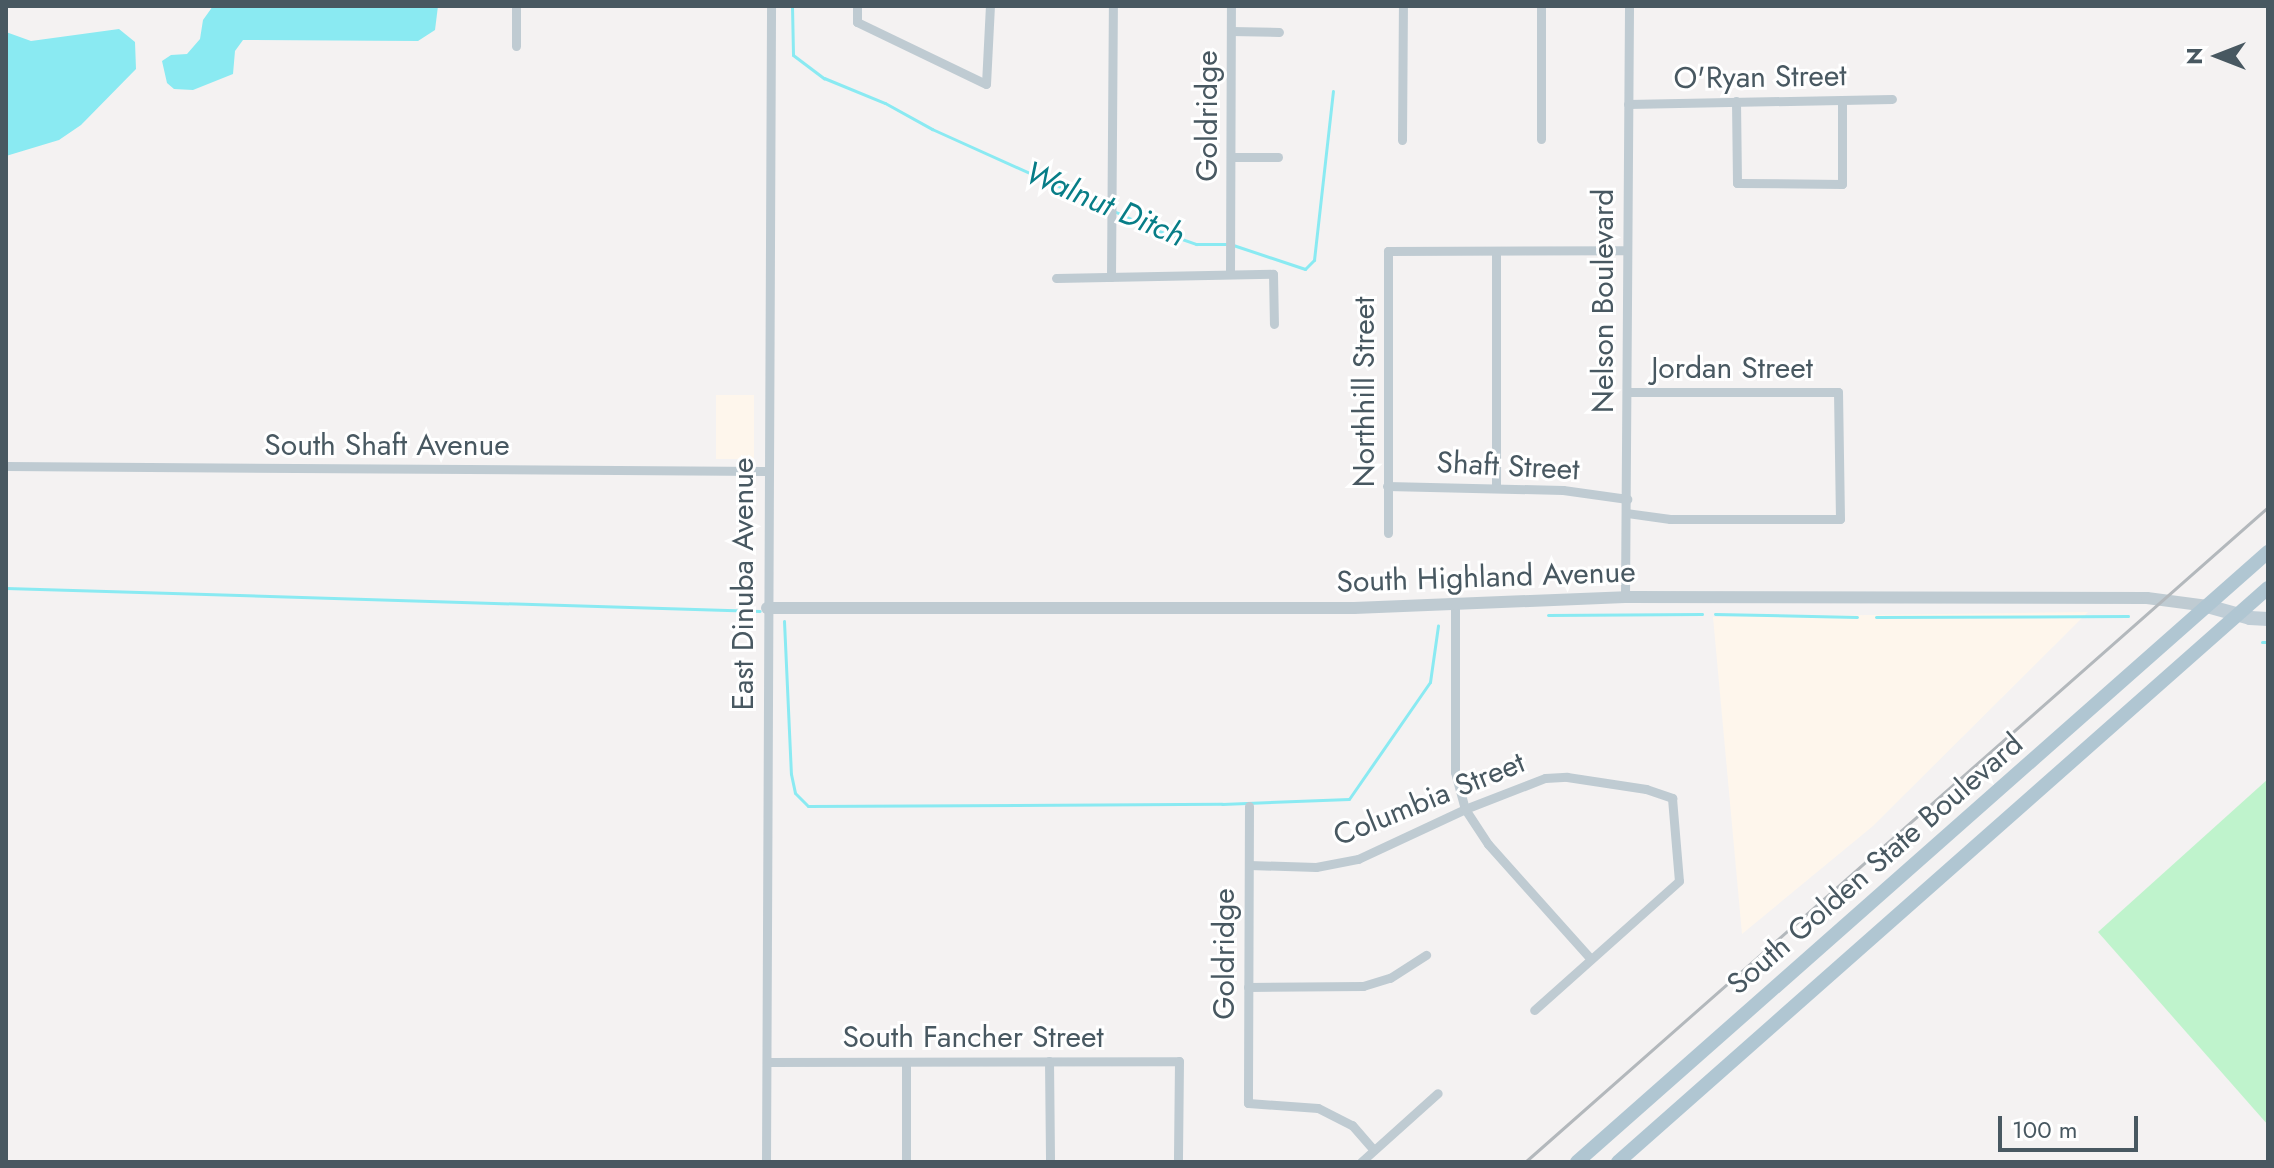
<!DOCTYPE html>
<html>
<head>
<meta charset="utf-8">
<style>
  body { margin:0 }
  #map { position:relative; width:2274px; height:1168px; overflow:hidden; background:#f4f2f2; font-family:Jost,sans-serif }
  div>[style] { position:absolute }
  [style*='--x'] { left:calc(var(--x)*1px); top:calc(var(--y)*1px); width:calc(var(--w)*1px); rotate:calc(var(--a)*1deg) }
  .commercial>* { inset:0; background:#fef6ec; transform-origin:0 0 }
  .green>* { inset:0; background:#bff3cc }
  .water>* { inset:0; background:#8aeaf2 }
  .stream>* { height:3px; margin:-1.5px; padding:0 1.5px; transform-origin:1.5px; border-radius:1.5px; background:#8aeaf2 }
  .minor>* { height:9px; margin:-4.5px; padding:0 4.5px; transform-origin:4.5px; border-radius:4.5px; background:#bfcbd2 }
  .tertiary>* { height:12px; margin:-6px; padding:0 6px; transform-origin:6px; border-radius:6px; background:#bfcbd2 }
  .secondary>* { height:14px; margin:-7px; padding:0 7px; transform-origin:7px; border-radius:7px; background:#bfcdd6 }
  .primary>* { height:14px; margin:-7px; padding:0 7px; transform-origin:7px; border-radius:7px; background:#b0c6d2 }
  .rail>* { height:3px; margin:-1.5px; padding:0 1.5px; transform-origin:1.5px; border-radius:1.5px; background:#b3b8bc }
  span { translate:-50% -50%; white-space:nowrap; text-align:center; line-height:1.15; -webkit-text-stroke:6px #fff; paint-order:stroke }
  .street-label { font-size:30px; color:#485861 }
  .water-label { font-size:32px; color:#077d87; font-style:italic }
  .frame { position:absolute; inset:0; border:8px solid #485861; pointer-events:none }
  .north { position:absolute; left:2178px; top:16px; width:80px; height:80px; -webkit-text-stroke:6px #fff; paint-order:stroke; rotate:270deg; font-size:22px; font-weight:700; line-height:32px; text-align:center; color:#485861 }
  .north::after { content:''; display:block; margin:auto; width:28px; height:36px; background:#485861; clip-path:polygon(50% 0,100% 100%,50% 72%,0 100%) }
  .scale { position:absolute; left:1998px; top:1116px; width:140px; height:36px; box-sizing:border-box; border:4px solid #485861; border-top:0; padding-left:10px; font-size:24px; line-height:28px; white-space:nowrap; color:#485861; -webkit-text-stroke:6px #fff; paint-order:stroke }
</style>
</head>
<body>
<div id="map">
  <div class="commercial">
    <i style="left:716px;top:395px;width:38px;height:64px"></i>
    <i style="clip-path:polygon(2088px 612px,1873px 826px,1742px 934px,1713px 617px)"></i>
  </div>
  <div class="green">
    <i style="clip-path:polygon(2268px 779px,2268px 1125px,2098px 932px)"></i>
  </div>
  <div class="water">
    <i style="clip-path:polygon(213px 6px,438px 6px,435px 30px,418px 41px,243px 40px,235px 51px,233px 74px,193px 90px,174px 89px,167px 83px,162px 61px,171px 55px,187px 54px,200px 39px,203px 20px)"></i>
    <i style="clip-path:polygon(119px 29px,135px 42px,136px 69px,81px 125px,59px 140px,6px 156px,6px 32px,31px 41px)"></i>
  </div>
  <div class="stream">
    <i style="--x:792;--y:6;--w:49;--a:88.8"></i>
    <i style="--x:793;--y:55;--w:39;--a:37"></i>
    <i style="--x:824;--y:78;--w:66;--a:22.3"></i>
    <i style="--x:885;--y:103;--w:54;--a:29"></i>
    <i style="--x:932;--y:129;--w:243;--a:24.3"></i>
    <i style="--x:1153;--y:229;--w:46;--a:19.2"></i>
    <i style="--x:1196;--y:244;--w:30;--a:0"></i>
    <i style="--x:1233;--y:245;--w:76;--a:18.4"></i>
    <i style="--x:1305;--y:269;--w:13;--a:-45"></i>
    <i style="--x:1314;--y:260;--w:170;--a:-83.6"></i>
    <i style="--x:6;--y:588;--w:754;--a:1.75"></i>
    <i style="--x:1715;--y:614;--w:142;--a:1.2"></i>
    <i style="--x:1548;--y:615;--w:154;--a:-0.4"></i>
    <i style="--x:1876;--y:617;--w:252;--a:-0.2"></i>
    <i style="--x:784;--y:621;--w:153;--a:87.4"></i>
    <i style="--x:791;--y:774;--w:19;--a:78"></i>
    <i style="--x:795;--y:793;--w:18;--a:45"></i>
    <i style="--x:808;--y:806;--w:414;--a:-0.3"></i>
    <i style="--x:1222;--y:804;--w:127;--a:-2.3"></i>
    <i style="--x:1349;--y:799;--w:142;--a:-55.3"></i>
    <i style="--x:1430;--y:682;--w:57;--a:-81.9"></i>
    <i style="--x:2262;--y:642;--w:6;--a:0"></i>
  </div>
  <div class="minor">
    <i style="--x:857;--y:6;--w:16;--a:90"></i>
    <i style="--x:857;--y:22;--w:143;--a:25.7"></i>
    <i style="--x:986;--y:84;--w:78;--a:-87.1"></i>
    <i style="--x:1541;--y:6;--w:133;--a:90"></i>
    <i style="--x:1231;--y:31;--w:48;--a:1.2"></i>
    <i style="--x:516;--y:46;--w:40;--a:-90"></i>
    <i style="--x:1736;--y:101;--w:82;--a:89.3"></i>
    <i style="--x:1737;--y:183;--w:105;--a:0.5"></i>
    <i style="--x:1842;--y:184;--w:84;--a:-90"></i>
    <i style="--x:1628;--y:104;--w:264;--a:-1.1"></i>
    <i style="--x:1402;--y:140;--w:134;--a:-89.6"></i>
    <i style="--x:1231;--y:157;--w:47;--a:0"></i>
    <i style="--x:1496;--y:252;--w:236;--a:90"></i>
    <i style="--x:1230;--y:274;--w:268;--a:-89.8"></i>
    <i style="--x:1111;--y:277;--w:271;--a:-89.6"></i>
    <i style="--x:1056;--y:278;--w:217;--a:-1.1"></i>
    <i style="--x:1273;--y:274;--w:50;--a:88.9"></i>
    <i style="--x:1627;--y:392;--w:211;--a:0"></i>
    <i style="--x:1838;--y:392;--w:127;--a:89.1"></i>
    <i style="--x:1840;--y:519;--w:170;--a:180"></i>
    <i style="--x:1670;--y:519;--w:43;--a:-172.1"></i>
    <i style="--x:6;--y:466;--w:761;--a:0.38"></i>
    <i style="--x:1387;--y:486;--w:176;--a:1.3"></i>
    <i style="--x:1563;--y:490;--w:65;--a:8"></i>
    <i style="--x:1388;--y:533;--w:282;--a:-90"></i>
    <i style="--x:1388;--y:251;--w:239;--a:-0.2"></i>
    <i style="--x:1625;--y:597;--w:591;--a:-89.61"></i>
    <i style="--x:1455;--y:601;--w:171;--a:90"></i>
    <i style="--x:1455;--y:772;--w:38;--a:75"></i>
    <i style="--x:1465;--y:809;--w:42;--a:56.7"></i>
    <i style="--x:1488;--y:844;--w:154;--a:48.2"></i>
    <i style="--x:1249;--y:806;--w:297;--a:90.2"></i>
    <i style="--x:1248;--y:1103;--w:70;--a:4.1"></i>
    <i style="--x:1318;--y:1108;--w:38;--a:27"></i>
    <i style="--x:1352;--y:1125;--w:33;--a:49"></i>
    <i style="--x:1249;--y:865;--w:67;--a:1.7"></i>
    <i style="--x:1316;--y:867;--w:43;--a:-10.8"></i>
    <i style="--x:1358;--y:859;--w:118;--a:-25"></i>
    <i style="--x:1465;--y:809;--w:86;--a:-21.2"></i>
    <i style="--x:1545;--y:778;--w:22;--a:-3"></i>
    <i style="--x:1567;--y:777;--w:80;--a:8.6"></i>
    <i style="--x:1646;--y:789;--w:28;--a:19"></i>
    <i style="--x:1672;--y:798;--w:83;--a:85.2"></i>
    <i style="--x:1679;--y:881;--w:194;--a:138.3"></i>
    <i style="--x:1248;--y:987;--w:115;--a:-0.5"></i>
    <i style="--x:1363;--y:986;--w:28;--a:-17"></i>
    <i style="--x:1390;--y:978;--w:43;--a:-32.6"></i>
    <i style="--x:1049;--y:1061;--w:101;--a:89.4"></i>
    <i style="--x:767;--y:1062;--w:412;--a:-0.1"></i>
    <i style="--x:1179;--y:1061;--w:101;--a:90.6"></i>
    <i style="--x:766;--y:1162;--w:1156;--a:-89.75"></i>
    <i style="--x:906;--y:1162;--w:100;--a:-90"></i>
    <i style="--x:1361;--y:1162;--w:103;--a:-41.9"></i>
  </div>
  <div class="tertiary">
    <i style="--x:767;--y:608;--w:587;--a:0"></i>
    <i style="--x:1354;--y:608;--w:271;--a:-2.3"></i>
    <i style="--x:1625;--y:597;--w:522;--a:0.11"></i>
    <i style="--x:2147;--y:598;--w:61;--a:7.6"></i>
  </div>
  <div class="secondary">
    <i style="--x:2207;--y:606;--w:45;--a:15.6"></i>
    <i style="--x:2250;--y:618;--w:18;--a:3"></i>
  </div>
  <div class="primary">
    <i style="--x:1577;--y:1162;--w:922;--a:-41.44"></i>
    <i style="--x:1618;--y:1162;--w:867;--a:-41.45"></i>
  </div>
  <div class="rail">
    <i style="--x:1525;--y:1162;--w:990;--a:-41.4"></i>
  </div>
  <div class="street-label">
    <span style="left:1760px;top:77px;rotate:-1deg">O'Ryan Street</span>
    <span style="left:1207px;top:116px;rotate:-90deg">Goldridge</span>
    <span style="left:1603px;top:301px;rotate:-90deg">Nelson Boulevard</span>
    <span style="left:1732px;top:368px">Jordan Street</span>
    <span style="left:1364px;top:392px;rotate:-90deg">Northhill Street</span>
    <span style="left:387px;top:445px">South Shaft Avenue</span>
    <span style="left:1508px;top:466px;rotate:3deg">Shaft Street</span>
    <span style="left:1486px;top:577px;rotate:-2deg">South Highland Avenue</span>
    <span style="left:743px;top:584px;rotate:-90deg">East Dinuba Avenue</span>
    <span style="left:1429px;top:799px;rotate:-22deg">Columbia Street</span>
    <span style="left:1875px;top:864px;rotate:-41deg">South Golden State Boulevard</span>
    <span style="left:1224px;top:954px;rotate:-90deg">Goldridge</span>
    <span style="left:973px;top:1037px">South Fancher Street</span>
  </div>
  <div class="water-label">
    <span style="left:1105px;top:204px;rotate:23deg">Walnut Ditch</span>
  </div>
  <div class="frame"></div>
  <div class="north">N</div>
  <div class="scale">100 m</div>
</div>
</body>
</html>
